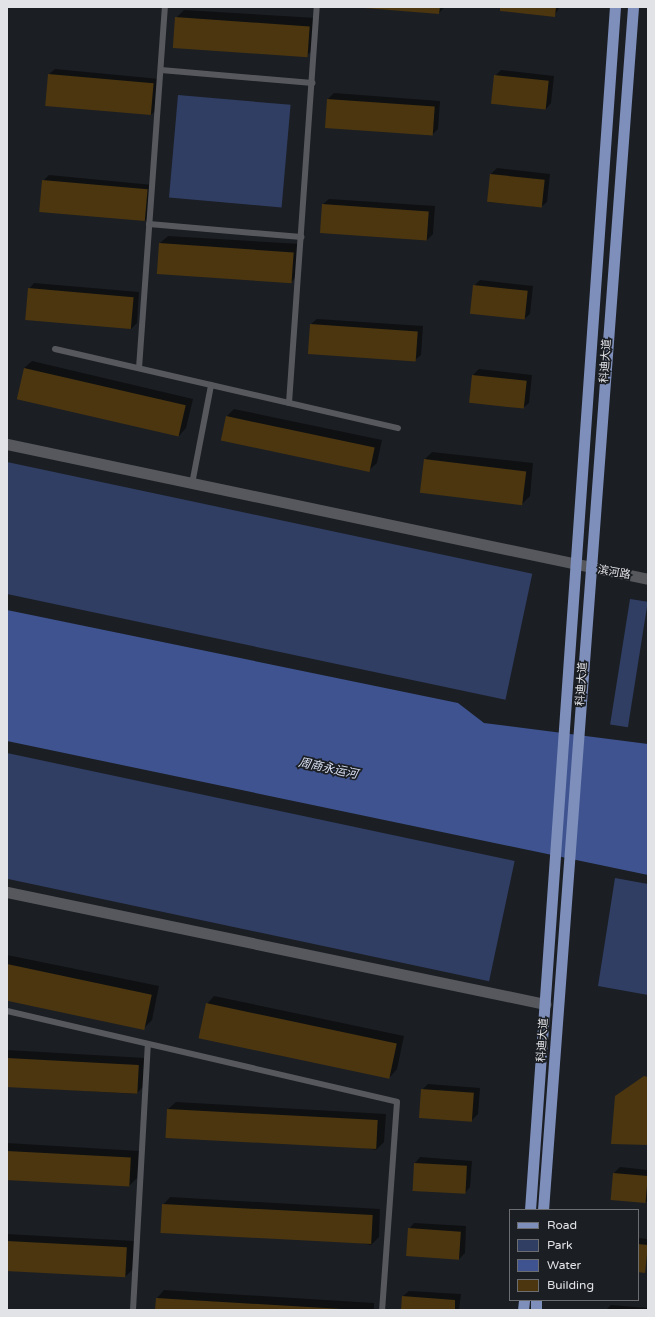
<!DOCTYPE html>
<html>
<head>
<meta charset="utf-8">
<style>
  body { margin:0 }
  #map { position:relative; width:655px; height:1317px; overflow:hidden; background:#1b1e23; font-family:"Varela Round","Noto Sans SC",sans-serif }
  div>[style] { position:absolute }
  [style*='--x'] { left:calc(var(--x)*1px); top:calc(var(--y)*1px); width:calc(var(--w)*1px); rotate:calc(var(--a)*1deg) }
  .green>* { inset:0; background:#303e64; transform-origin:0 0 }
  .water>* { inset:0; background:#3e538f }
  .shadow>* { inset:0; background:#0007; transform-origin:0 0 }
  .building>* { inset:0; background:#4b3610; transform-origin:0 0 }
  .service>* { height:6px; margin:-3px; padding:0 3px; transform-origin:3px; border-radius:3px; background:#56585e }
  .minor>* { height:11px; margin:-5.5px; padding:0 5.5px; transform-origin:5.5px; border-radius:5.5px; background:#56585e }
  .tertiary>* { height:11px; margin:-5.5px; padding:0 5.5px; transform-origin:5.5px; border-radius:5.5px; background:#56585e }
  .primary>* { height:11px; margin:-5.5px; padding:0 5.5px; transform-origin:5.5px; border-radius:5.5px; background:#7e8fbc }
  span { translate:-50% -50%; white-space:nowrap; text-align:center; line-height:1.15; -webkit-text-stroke:3.5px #1b1e23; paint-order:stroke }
  .street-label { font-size:11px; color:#e2e3e7 }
  .water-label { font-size:12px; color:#d9e1f3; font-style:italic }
  .frame { position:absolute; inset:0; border:8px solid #e2e3e7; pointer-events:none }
  .legend { position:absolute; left:509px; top:1209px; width:130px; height:92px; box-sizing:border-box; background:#1b1e23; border:1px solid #6b6d71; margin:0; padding:5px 7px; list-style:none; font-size:12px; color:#e2e3e7 }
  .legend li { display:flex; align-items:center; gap:8px; height:20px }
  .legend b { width:20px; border:1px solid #6b6d71 }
</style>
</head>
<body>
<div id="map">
  <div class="green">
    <i style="left:178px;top:95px;width:113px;height:103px;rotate:5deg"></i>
    <i style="left:7px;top:462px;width:537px;height:129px;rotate:12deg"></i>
    <i style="left:630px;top:599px;width:18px;height:127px;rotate:9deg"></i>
    <i style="left:7px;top:753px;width:519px;height:123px;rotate:12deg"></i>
    <i style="clip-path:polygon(615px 878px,648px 884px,648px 995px,598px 986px)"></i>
  </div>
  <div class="water">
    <i style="clip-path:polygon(7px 610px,458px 703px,484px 723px,648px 744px,648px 875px,7px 741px)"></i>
  </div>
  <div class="shadow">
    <i style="clip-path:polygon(351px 7px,445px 7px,439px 13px)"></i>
    <i style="clip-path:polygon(501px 7px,560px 7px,554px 16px)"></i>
    <i style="clip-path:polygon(184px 10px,317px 18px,315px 48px,307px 55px,176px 18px)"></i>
    <i style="clip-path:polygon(55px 69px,160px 79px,157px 109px,151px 115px,49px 74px)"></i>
    <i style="clip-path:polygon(501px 70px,554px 76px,551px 103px,546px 109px,495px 76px)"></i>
    <i style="clip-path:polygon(334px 93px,440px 101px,438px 129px,432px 135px,328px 99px)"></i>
    <i style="clip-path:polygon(497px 168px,550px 174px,547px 202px,541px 207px,488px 202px,491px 174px)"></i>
    <i style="clip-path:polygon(49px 175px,153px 185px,151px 215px,145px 221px,43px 181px)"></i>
    <i style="clip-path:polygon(329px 199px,435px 206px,433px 234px,427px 240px,323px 204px)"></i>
    <i style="clip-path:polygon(168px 236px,301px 244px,299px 274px,292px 281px,160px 243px)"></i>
    <i style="clip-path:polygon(480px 280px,533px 286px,530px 314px,524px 319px,474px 286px)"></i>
    <i style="clip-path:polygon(34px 283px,139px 292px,137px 323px,131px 329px,29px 289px)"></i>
    <i style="clip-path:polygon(317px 319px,423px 326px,421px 355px,415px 360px,311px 324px)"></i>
    <i style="clip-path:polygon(32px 361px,193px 399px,186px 428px,179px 436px,24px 368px)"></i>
    <i style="clip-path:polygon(479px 369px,532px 375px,529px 403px,523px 408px,473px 375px)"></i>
    <i style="clip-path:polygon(234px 409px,382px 440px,377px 463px,369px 470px,227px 416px)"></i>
    <i style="clip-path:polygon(432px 452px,533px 463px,530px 496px,522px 504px,425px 459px)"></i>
    <i style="clip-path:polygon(7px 955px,159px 986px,152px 1020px,144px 1028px,7px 999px)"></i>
    <i style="clip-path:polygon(214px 996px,404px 1036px,397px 1069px,390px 1077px,207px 1004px)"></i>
    <i style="clip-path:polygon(7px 1050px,146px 1058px,144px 1086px,136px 1094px,7px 1086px)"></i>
    <i style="clip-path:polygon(428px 1084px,480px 1088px,478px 1114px,472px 1120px,422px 1090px)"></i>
    <i style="clip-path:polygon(176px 1102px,386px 1114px,384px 1142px,376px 1150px,168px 1109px)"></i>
    <i style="clip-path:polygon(7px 1143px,139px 1151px,137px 1178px,129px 1186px,7px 1179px)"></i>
    <i style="clip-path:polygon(420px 1157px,472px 1161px,470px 1187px,465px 1193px,415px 1163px)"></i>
    <i style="clip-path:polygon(620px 1167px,648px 1170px,648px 1202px,612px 1199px,614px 1173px)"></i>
    <i style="clip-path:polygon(170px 1197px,380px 1209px,379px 1237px,371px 1245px,163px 1205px)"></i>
    <i style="clip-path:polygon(414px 1223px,466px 1226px,465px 1253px,459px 1259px,409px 1229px)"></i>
    <i style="clip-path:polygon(7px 1234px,135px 1241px,133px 1269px,125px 1277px,7px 1270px)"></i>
    <i style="left:638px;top:1238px;width:10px;height:33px;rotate:6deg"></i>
    <i style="clip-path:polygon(164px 1290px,374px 1303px,374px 1310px,156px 1310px,157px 1298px)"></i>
    <i style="clip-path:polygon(409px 1291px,461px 1294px,459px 1310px,402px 1310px,403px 1296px)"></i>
    <i style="clip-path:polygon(611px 1305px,648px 1308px,648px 1310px,606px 1310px)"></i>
  </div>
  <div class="building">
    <i style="clip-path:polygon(352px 7px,440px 7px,439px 14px)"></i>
    <i style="clip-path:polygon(500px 7px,556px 7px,555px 17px,500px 11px)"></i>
    <i style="left:175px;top:17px;width:135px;height:31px;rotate:4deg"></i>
    <i style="left:48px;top:74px;width:106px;height:32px;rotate:5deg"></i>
    <i style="left:494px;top:75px;width:55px;height:29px;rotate:6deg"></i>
    <i style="left:327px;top:99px;width:108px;height:29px;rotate:4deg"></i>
    <i style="left:490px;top:174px;width:55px;height:28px;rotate:6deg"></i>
    <i style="left:42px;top:180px;width:106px;height:32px;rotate:5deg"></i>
    <i style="left:322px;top:204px;width:107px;height:29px;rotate:4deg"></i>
    <i style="left:159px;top:243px;width:135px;height:31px;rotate:4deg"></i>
    <i style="left:473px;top:285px;width:55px;height:29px;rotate:6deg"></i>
    <i style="left:28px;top:288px;width:106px;height:32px;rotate:5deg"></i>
    <i style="left:310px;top:324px;width:108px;height:30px;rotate:4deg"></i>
    <i style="left:24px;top:368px;width:166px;height:32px;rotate:13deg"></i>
    <i style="left:472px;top:375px;width:55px;height:28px;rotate:6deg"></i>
    <i style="left:226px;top:416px;width:152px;height:25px;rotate:12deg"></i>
    <i style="left:424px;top:459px;width:103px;height:34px;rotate:7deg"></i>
    <i style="left:7px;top:964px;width:148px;height:36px;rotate:12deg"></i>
    <i style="left:206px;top:1003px;width:195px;height:36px;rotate:12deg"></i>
    <i style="left:7px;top:1058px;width:132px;height:29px;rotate:3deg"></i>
    <i style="clip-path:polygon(644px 1076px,648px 1077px,648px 1145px,611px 1144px,615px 1096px)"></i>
    <i style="left:421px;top:1089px;width:53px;height:29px;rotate:4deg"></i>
    <i style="left:167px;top:1109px;width:211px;height:29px;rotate:3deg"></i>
    <i style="left:7px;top:1151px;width:124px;height:29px;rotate:3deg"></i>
    <i style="left:414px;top:1163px;width:53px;height:28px;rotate:3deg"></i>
    <i style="left:613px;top:1173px;width:35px;height:27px;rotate:5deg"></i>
    <i style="left:162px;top:1204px;width:211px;height:29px;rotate:3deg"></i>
    <i style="left:408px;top:1228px;width:53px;height:28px;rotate:4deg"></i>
    <i style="left:7px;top:1241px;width:120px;height:30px;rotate:3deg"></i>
    <i style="left:638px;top:1244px;width:10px;height:28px;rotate:6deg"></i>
    <i style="clip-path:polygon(402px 1296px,455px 1300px,455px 1310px,401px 1310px)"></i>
    <i style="clip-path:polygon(156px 1298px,342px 1309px,342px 1310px,155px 1310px)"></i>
  </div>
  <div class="service">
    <i style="--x:161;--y:70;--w:152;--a:4.9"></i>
    <i style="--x:149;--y:224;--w:153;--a:4.9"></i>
    <i style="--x:55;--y:349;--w:352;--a:13"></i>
    <i style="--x:139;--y:368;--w:362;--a:-85.9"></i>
    <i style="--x:289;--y:403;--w:397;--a:-86"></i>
    <i style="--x:192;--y:484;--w:101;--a:-79.1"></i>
    <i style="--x:7;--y:1011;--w:400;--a:13.1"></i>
    <i style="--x:397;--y:1102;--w:209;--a:94.1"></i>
    <i style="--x:133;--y:1310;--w:266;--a:-86.8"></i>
  </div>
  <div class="minor">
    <i style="--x:7;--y:892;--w:550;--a:11.76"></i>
  </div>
  <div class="tertiary">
    <i style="--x:7;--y:444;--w:655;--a:11.89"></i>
  </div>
  <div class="primary">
    <i style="--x:530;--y:1210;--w:1206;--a:-85.96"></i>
    <i style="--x:543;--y:1210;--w:1206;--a:-85.72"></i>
    <i style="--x:523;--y:1310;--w:10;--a:-84"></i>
    <i style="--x:536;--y:1310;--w:10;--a:-90"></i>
  </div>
  <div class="street-label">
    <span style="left:606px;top:361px;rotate:-86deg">科迪大道</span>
    <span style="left:614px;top:573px;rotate:10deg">滨河路</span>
    <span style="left:582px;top:684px;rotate:-86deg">科迪大道</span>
    <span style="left:543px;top:1040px;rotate:-86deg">科迪大道</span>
  </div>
  <div class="water-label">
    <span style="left:328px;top:769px;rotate:12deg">周商永运河</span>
  </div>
  <div class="frame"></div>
  <ul class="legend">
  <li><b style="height:5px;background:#7e8fbc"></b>Road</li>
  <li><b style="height:11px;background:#303e64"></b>Park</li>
  <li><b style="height:11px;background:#3e538f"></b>Water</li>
  <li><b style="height:11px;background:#4b3610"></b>Building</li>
  </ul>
</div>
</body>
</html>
